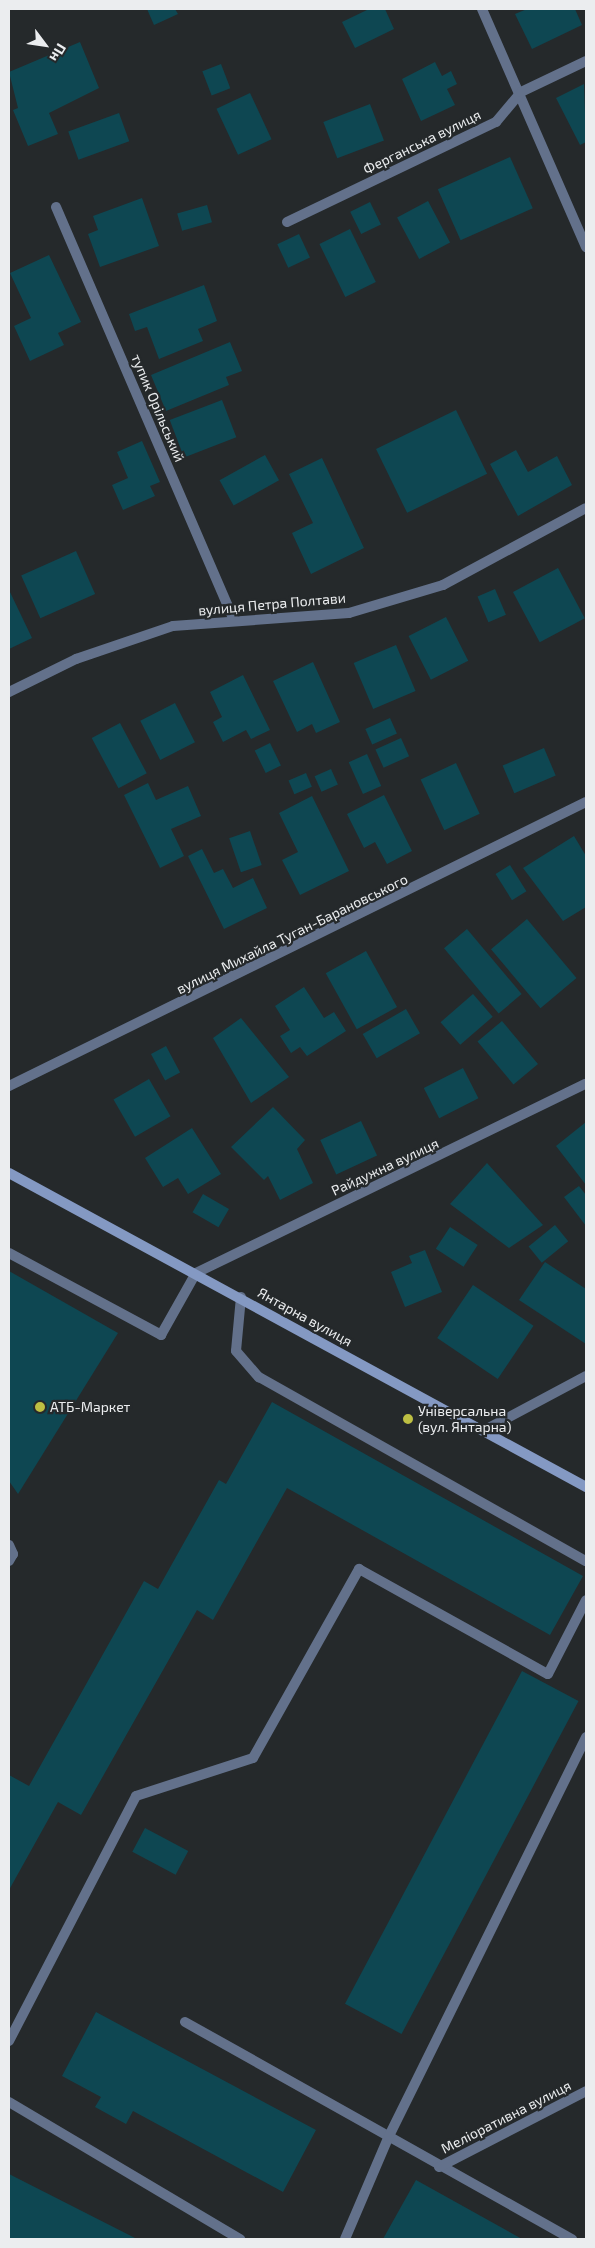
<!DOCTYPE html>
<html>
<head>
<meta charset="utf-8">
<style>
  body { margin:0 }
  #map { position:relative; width:595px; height:2248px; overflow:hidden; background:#25292b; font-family:"Exo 2",sans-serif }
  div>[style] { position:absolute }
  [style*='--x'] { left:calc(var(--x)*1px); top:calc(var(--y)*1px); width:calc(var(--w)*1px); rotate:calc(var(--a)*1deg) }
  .building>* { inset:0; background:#0e4752; transform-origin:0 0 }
  .service>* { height:10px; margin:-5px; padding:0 5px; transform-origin:5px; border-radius:5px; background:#63718b }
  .minor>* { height:10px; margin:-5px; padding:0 5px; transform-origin:5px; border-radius:5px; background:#63718b }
  .secondary>* { height:10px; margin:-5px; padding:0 5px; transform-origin:5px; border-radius:5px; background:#8499c3 }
  .dots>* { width:14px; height:14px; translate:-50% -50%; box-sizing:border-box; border:2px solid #25292b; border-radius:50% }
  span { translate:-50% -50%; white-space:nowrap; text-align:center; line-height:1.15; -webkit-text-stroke:4.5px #25292b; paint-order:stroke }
  .street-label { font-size:14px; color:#ebedef }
  .poi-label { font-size:14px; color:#ebedef }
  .left { translate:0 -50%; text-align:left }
  .frame { position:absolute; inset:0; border:10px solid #ebedef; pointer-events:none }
  .north { position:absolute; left:20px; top:20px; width:50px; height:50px; -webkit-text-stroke:4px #25292b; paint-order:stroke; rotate:121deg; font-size:14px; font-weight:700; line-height:20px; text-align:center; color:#ebedef }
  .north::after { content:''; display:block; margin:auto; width:18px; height:22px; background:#ebedef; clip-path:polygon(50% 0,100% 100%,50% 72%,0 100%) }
</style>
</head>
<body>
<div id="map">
  <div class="building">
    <i style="clip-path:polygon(147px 9px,175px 9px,178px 14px,154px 25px)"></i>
    <i style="clip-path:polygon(369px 9px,385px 9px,394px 29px,355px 48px,342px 22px)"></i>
    <i style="clip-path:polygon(527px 9px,575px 9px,582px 25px,532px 49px,515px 14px)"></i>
    <i style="clip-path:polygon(80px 42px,99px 88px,49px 113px,58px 134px,28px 146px,13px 110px,18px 108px,9px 72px)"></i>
    <i style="clip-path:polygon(435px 62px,442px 76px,451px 71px,457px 84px,447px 89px,455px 105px,421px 121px,402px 79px)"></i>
    <i style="left:221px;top:64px;width:26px;height:20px;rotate:69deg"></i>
    <i style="clip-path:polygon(584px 84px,586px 142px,580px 145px,556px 98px)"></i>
    <i style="left:250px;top:93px;width:51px;height:37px;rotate:65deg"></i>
    <i style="left:370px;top:104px;width:39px;height:50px;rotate:69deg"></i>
    <i style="left:119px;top:113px;width:30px;height:54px;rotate:70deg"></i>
    <i style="left:510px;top:157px;width:56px;height:79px;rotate:66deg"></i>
    <i style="clip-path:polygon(142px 198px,159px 246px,100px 267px,88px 234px,98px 230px,93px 216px)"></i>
    <i style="left:428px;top:201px;width:47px;height:35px;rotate:62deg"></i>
    <i style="left:370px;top:202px;width:25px;height:22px;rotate:64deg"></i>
    <i style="left:207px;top:205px;width:18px;height:31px;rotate:74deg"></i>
    <i style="left:350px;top:229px;width:59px;height:34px;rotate:64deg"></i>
    <i style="left:299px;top:234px;width:26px;height:24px;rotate:65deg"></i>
    <i style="clip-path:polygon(49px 255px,81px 322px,58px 333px,64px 345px,30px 361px,14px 326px,31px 318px,10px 273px)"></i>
    <i style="clip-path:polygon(204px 285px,217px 321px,198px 329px,203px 341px,159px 359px,147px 327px,135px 331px,129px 314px)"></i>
    <i style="clip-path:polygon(230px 342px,242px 371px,226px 377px,229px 385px,166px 411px,151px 375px)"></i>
    <i style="left:222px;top:400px;width:40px;height:56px;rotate:69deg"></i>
    <i style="left:456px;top:410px;width:71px;height:89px;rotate:64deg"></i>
    <i style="clip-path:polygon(142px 441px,160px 482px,150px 486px,155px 496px,123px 510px,112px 485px,128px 478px,117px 452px)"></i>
    <i style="clip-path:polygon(516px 450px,528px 472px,557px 456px,572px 485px,518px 516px,490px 464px)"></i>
    <i style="left:265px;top:455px;width:29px;height:52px;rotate:61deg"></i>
    <i style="clip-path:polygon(322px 458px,364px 548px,311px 574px,292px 533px,313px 523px,289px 474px)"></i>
    <i style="left:76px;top:551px;width:47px;height:60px;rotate:66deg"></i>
    <i style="left:558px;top:568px;width:57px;height:51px;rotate:62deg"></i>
    <i style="left:495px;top:589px;width:28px;height:19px;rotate:67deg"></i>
    <i style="clip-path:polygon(9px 590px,32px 638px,9px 649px)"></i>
    <i style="left:446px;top:617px;width:49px;height:42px;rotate:63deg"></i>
    <i style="left:396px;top:645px;width:50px;height:46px;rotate:67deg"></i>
    <i style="clip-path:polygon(313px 662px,340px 722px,316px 733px,312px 724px,297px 732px,273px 681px)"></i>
    <i style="clip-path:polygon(243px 675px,270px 730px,251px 739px,246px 730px,223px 742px,213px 722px,222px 717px,210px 692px)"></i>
    <i style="left:175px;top:703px;width:44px;height:39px;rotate:63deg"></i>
    <i style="left:390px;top:718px;width:17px;height:27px;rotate:66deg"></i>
    <i style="left:120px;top:723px;width:57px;height:32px;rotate:62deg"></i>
    <i style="left:401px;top:738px;width:20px;height:28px;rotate:66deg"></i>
    <i style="left:270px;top:743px;width:25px;height:17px;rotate:64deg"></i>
    <i style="left:544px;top:748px;width:30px;height:45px;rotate:67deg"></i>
    <i style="left:367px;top:754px;width:35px;height:20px;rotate:66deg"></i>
    <i style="left:456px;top:763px;width:56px;height:39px;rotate:65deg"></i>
    <i style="left:331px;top:769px;width:17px;height:18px;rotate:66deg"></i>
    <i style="left:306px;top:773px;width:15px;height:19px;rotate:67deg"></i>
    <i style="clip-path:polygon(148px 783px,156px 800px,188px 786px,201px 816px,171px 829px,184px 856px,160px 868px,124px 795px)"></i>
    <i style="clip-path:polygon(384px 795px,412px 851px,387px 864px,375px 842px,364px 848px,347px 814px)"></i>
    <i style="clip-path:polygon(312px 796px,349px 871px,300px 895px,282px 860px,298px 852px,279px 813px)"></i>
    <i style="left:250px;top:831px;width:36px;height:22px;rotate:71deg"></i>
    <i style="clip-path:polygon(574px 836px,586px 856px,586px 907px,563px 921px,523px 868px)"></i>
    <i style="clip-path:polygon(202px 849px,214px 873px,223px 869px,233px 888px,253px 878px,267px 908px,224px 929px,188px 856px)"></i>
    <i style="left:510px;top:865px;width:31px;height:17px;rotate:58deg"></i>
    <i style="left:527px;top:919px;width:77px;height:47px;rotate:50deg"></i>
    <i style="left:467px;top:929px;width:85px;height:30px;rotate:50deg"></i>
    <i style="left:366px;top:951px;width:64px;height:46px;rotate:61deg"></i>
    <i style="clip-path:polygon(304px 987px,324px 1018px,334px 1012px,346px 1031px,307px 1056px,300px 1047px,291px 1053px,280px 1036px,290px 1030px,275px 1006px)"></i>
    <i style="left:473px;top:994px;width:30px;height:43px;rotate:49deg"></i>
    <i style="left:406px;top:1009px;width:28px;height:50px;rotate:60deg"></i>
    <i style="clip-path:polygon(241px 1018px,289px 1077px,251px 1103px,213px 1038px)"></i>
    <i style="left:502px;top:1021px;width:56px;height:32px;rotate:50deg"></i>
    <i style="left:166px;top:1046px;width:30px;height:17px;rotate:62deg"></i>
    <i style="left:463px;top:1068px;width:34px;height:44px;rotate:63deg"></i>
    <i style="left:149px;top:1079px;width:43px;height:41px;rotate:60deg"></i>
    <i style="clip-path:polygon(273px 1107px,305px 1140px,297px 1149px,313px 1183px,280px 1200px,268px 1176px,264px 1180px,231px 1147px)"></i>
    <i style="left:361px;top:1121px;width:38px;height:45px;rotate:65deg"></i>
    <i style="clip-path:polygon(586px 1122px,586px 1185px,556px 1146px)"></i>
    <i style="clip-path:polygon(192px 1128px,221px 1174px,188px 1194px,178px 1178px,163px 1187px,145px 1158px)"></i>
    <i style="clip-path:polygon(487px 1163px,543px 1225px,509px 1248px,450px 1204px)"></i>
    <i style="clip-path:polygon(579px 1186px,586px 1195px,586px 1226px,564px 1197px)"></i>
    <i style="left:203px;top:1194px;width:30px;height:21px;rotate:30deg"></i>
    <i style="left:555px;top:1225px;width:21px;height:34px;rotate:51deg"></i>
    <i style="left:450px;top:1227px;width:33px;height:26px;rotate:33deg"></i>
    <i style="clip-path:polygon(425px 1250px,442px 1292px,405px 1307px,391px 1272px,412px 1263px,409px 1256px)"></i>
    <i style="clip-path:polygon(545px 1262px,586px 1289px,586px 1344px,519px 1300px)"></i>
    <i style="clip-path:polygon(9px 1271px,118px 1333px,18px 1494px,9px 1481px)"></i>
    <i style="left:473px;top:1285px;width:73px;height:64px;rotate:34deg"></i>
    <i style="clip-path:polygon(272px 1402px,583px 1576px,550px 1635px,287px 1488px,213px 1620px,197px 1610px,81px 1815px,58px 1802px,9px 1890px,9px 1775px,29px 1786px,144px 1581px,158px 1589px,219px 1480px,226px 1484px)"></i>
    <i style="left:522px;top:1671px;width:64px;height:377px;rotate:28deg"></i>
    <i style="left:145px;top:1828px;width:49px;height:27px;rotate:28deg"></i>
    <i style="clip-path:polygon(96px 2012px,316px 2130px,283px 2192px,133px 2111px,126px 2124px,95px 2107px,101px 2097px,62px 2076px)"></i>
    <i style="clip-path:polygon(9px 2174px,137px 2239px,9px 2239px)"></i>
    <i style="clip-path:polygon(416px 2180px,522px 2239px,383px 2239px)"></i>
  </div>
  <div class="service">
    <i style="--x:56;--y:207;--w:450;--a:66.7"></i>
    <i style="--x:9;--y:1253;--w:173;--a:28.3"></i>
    <i style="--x:161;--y:1335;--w:71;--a:-60.6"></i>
    <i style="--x:241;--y:1297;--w:54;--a:95.3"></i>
    <i style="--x:236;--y:1351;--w:35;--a:49"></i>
    <i style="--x:259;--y:1377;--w:375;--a:29.4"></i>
    <i style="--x:185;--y:2022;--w:444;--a:29.3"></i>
    <i style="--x:9;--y:2041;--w:276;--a:-62.6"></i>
    <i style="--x:136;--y:1796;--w:123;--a:-18"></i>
    <i style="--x:253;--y:1758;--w:217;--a:-60.7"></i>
    <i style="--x:359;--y:1569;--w:216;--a:29.1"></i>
    <i style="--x:548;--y:1674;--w:83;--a:-62.8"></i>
    <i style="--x:9;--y:2102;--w:269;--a:30.7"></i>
    <i style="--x:345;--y:2239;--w:112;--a:-66.9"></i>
    <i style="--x:389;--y:2136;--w:445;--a:-63.7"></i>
  </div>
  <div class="minor">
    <i style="--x:482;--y:9;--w:260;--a:66.4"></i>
    <i style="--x:287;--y:222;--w:232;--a:-25.6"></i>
    <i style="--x:496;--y:122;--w:39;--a:-50"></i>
    <i style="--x:521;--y:92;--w:72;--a:-25.5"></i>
    <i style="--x:9;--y:692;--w:75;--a:-26.2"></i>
    <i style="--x:76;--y:659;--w:102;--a:-18.8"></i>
    <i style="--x:173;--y:626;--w:176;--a:-4.2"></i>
    <i style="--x:349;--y:613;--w:98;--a:-16.6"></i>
    <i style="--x:443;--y:585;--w:162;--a:-28.3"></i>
    <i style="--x:9;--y:1086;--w:643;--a:-26.21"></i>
    <i style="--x:196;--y:1273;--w:433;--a:-25.9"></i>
    <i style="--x:483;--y:1431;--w:117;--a:-28.1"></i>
    <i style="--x:9;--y:1545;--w:10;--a:66"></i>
    <i style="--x:13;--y:1554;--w:8;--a:120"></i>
    <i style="--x:439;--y:2167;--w:165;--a:-27.3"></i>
  </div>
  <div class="secondary">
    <i style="--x:9;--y:1173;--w:657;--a:28.55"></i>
  </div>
  <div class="dots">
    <i style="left:40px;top:1407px;background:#bdbf43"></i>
    <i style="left:408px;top:1419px;background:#bdbf43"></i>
  </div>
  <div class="street-label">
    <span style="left:422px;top:142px;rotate:-26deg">Ферганська вулиця</span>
    <span style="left:158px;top:408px;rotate:67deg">тупик Орільський</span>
    <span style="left:272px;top:604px;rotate:-5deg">вулиця Петра Полтави</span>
    <span style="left:292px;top:934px;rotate:-26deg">вулиця Михайла Туган-Барановського</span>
    <span style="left:385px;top:1167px;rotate:-25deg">Райдужна вулиця</span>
    <span style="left:305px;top:1317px;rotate:29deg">Янтарна вулиця</span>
    <span style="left:506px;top:2117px;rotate:-27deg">Меліоративна вулиця</span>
  </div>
  <div class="poi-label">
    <span class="left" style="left:50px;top:1407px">АТБ-Маркет</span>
    <span class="left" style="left:418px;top:1419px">Універсальна<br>(вул. Янтарна)</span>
  </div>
  <div class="frame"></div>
  <div class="north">Пн</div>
</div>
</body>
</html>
